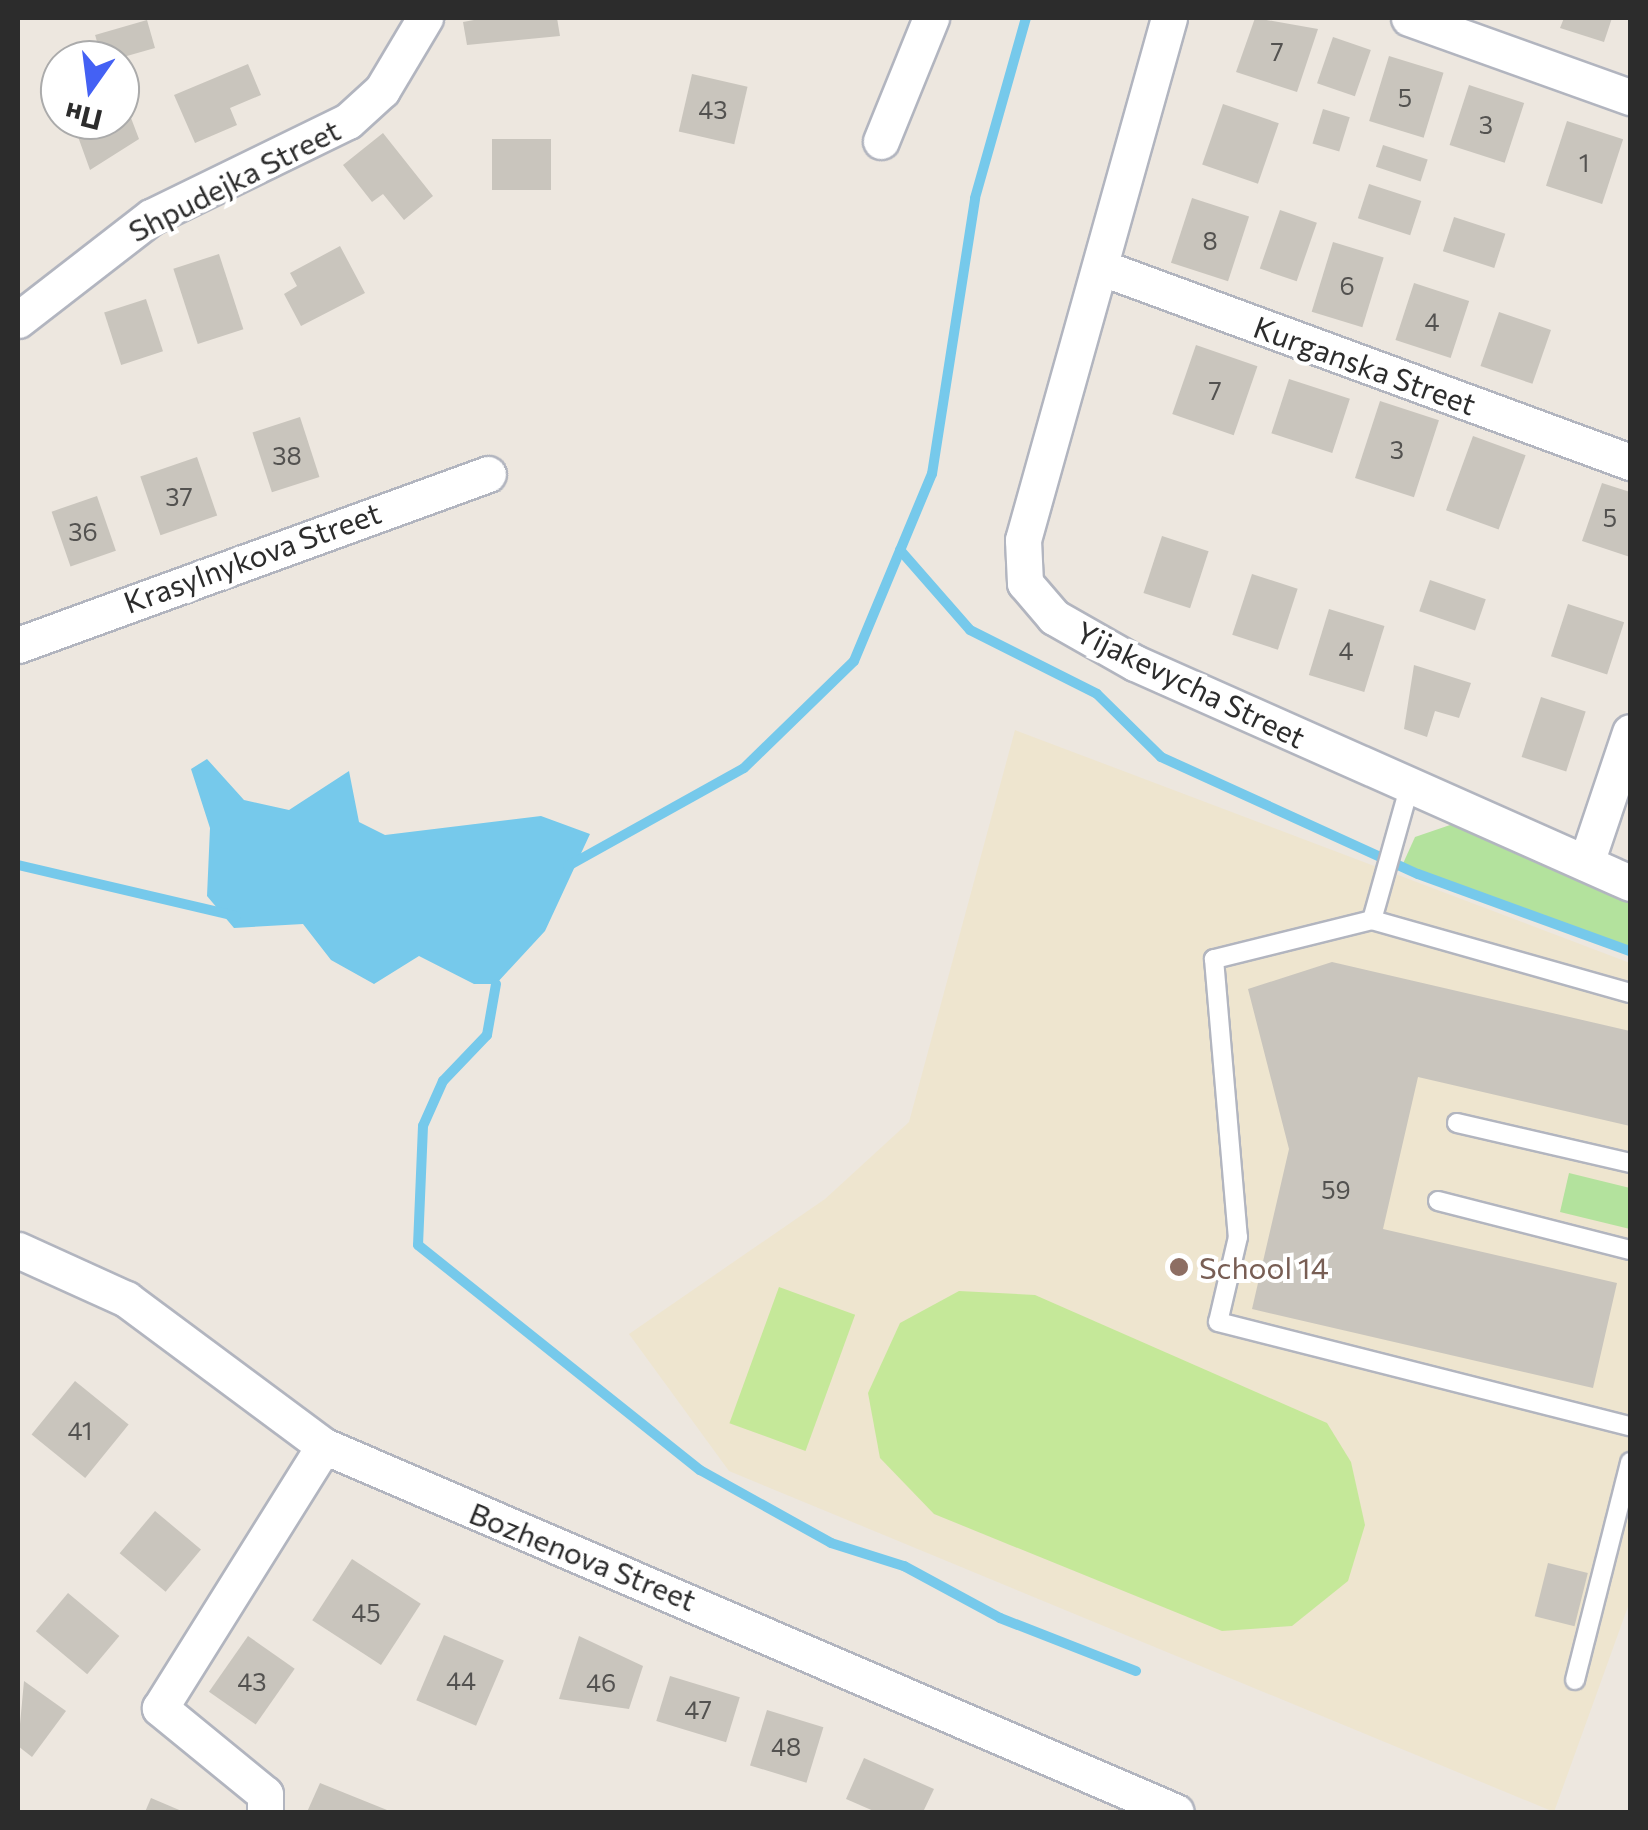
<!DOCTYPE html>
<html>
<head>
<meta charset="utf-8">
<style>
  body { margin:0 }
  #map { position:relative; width:1648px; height:1830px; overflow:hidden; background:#ede7df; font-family:Commissioner,sans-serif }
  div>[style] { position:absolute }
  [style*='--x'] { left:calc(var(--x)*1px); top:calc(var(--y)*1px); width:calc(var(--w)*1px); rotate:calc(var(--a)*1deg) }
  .education>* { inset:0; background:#eee5cf }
  .green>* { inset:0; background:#b3e29d }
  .pitch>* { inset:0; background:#c5e899; transform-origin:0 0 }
  .water>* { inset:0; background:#76c9eb }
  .stream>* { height:10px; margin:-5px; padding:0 5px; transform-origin:5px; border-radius:5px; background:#76c9eb }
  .building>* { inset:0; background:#c9c5bd; transform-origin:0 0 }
  .roads { filter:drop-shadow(2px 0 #b2b5bf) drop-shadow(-2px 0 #b2b5bf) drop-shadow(0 2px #b2b5bf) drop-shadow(0 -2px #b2b5bf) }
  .lane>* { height:18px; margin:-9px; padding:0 9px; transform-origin:9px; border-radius:9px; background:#fff }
  .street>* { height:35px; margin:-17.5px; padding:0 17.5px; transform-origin:17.5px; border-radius:17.5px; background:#fff }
  .dots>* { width:28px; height:28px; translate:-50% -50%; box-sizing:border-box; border:5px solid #fff; border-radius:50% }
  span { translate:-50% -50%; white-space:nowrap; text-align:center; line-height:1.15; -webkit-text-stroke:8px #fff; paint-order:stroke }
  .number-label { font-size:25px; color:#535250 }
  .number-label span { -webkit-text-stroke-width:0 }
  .street-label { font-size:30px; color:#2c2c2c }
  .education-label { font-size:30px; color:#785e54 }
  .left { translate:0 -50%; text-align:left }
  .frame { position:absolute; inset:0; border:20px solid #2c2c2c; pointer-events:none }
  .north { position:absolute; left:40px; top:40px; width:100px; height:100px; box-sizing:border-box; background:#fff; border:2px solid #ababab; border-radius:50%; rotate:194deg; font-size:28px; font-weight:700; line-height:40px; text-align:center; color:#2c2c2c }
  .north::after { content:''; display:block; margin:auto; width:35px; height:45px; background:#4461f4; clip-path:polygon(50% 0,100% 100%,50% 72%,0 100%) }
</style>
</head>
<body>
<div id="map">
  <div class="education">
    <i style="clip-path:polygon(1015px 730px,1630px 963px,1630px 1601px,1554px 1812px,729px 1471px,629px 1334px,825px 1199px,909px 1122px)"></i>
  </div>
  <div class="green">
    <i style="clip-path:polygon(1453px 824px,1630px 903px,1630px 951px,1401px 868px,1415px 837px)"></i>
    <i style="clip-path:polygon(1569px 1173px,1630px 1188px,1630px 1229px,1560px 1212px)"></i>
  </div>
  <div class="pitch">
    <i style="left:779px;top:1287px;width:81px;height:145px;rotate:20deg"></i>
    <i style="clip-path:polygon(959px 1291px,1035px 1295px,1327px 1423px,1351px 1462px,1365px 1525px,1348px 1581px,1292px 1626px,1222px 1631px,934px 1514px,880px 1458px,868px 1393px,900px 1323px)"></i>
  </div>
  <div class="water">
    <i style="clip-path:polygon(207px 759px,244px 800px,289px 810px,349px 771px,359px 822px,385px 835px,541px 816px,590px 834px,545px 931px,496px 984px,474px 984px,419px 956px,374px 984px,331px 960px,303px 924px,234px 928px,207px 896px,210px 828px,191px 769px)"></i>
  </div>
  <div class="stream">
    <i style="--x:900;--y:550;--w:106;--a:48.8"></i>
    <i style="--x:970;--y:630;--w:142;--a:26.7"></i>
    <i style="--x:1097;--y:694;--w:90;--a:44.5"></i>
    <i style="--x:1161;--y:757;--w:282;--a:24.5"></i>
    <i style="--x:1418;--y:874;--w:226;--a:20"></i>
    <i style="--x:18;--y:865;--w:224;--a:13.2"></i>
    <i style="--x:568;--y:866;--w:201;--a:-29.1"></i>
    <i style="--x:744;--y:768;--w:153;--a:-44.2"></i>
    <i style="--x:854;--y:661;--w:203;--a:-67.4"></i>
    <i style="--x:932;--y:474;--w:279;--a:-81.1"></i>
    <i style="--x:975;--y:198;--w:187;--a:-74.2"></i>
    <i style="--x:496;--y:984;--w:52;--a:100"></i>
    <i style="--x:487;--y:1035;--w:64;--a:133.7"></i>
    <i style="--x:443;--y:1081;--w:49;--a:114"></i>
    <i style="--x:423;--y:1126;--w:119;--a:92.4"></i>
    <i style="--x:418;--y:1245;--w:361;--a:38.6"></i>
    <i style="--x:700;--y:1470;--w:150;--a:29.1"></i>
    <i style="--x:831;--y:1543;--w:77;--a:17.5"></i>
    <i style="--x:904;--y:1566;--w:109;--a:28.4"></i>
    <i style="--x:1000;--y:1618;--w:146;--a:21.3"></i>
  </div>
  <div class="building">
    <i style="clip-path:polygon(485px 18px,557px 18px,560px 36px,467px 45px,463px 22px)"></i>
    <i style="clip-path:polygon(1255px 18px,1318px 29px,1297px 92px,1236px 72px)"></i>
    <i style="clip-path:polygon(1564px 18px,1612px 18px,1604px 42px,1560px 28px)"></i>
    <i style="left:147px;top:20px;width:29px;height:54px;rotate:74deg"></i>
    <i style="left:1333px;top:37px;width:40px;height:49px;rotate:19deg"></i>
    <i style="left:1389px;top:56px;width:57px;height:68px;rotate:17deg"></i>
    <i style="clip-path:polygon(248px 64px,261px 95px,230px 108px,237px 125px,195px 143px,174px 95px)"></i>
    <i style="left:692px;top:74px;width:57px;height:59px;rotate:13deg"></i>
    <i style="left:1469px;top:85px;width:58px;height:63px;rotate:18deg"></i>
    <i style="clip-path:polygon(120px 89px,139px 139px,90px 170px,72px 120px,120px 120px)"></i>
    <i style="left:1223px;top:104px;width:59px;height:64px;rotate:19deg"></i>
    <i style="left:1323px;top:109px;width:28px;height:36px;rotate:17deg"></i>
    <i style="left:1567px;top:121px;width:59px;height:68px;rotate:18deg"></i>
    <i style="clip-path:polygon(383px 133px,433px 196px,404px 220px,383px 194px,372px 202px,343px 165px)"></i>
    <i style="left:492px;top:139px;width:59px;height:51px"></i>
    <i style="left:1383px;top:145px;width:47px;height:23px;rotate:18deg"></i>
    <i style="left:1369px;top:184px;width:55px;height:36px;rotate:18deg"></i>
    <i style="left:1192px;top:198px;width:60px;height:68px;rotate:18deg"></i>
    <i style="left:1280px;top:210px;width:39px;height:62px;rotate:19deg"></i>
    <i style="left:1454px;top:217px;width:54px;height:36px;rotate:18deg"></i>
    <i style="left:1333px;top:242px;width:53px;height:73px;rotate:17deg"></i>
    <i style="clip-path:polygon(340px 246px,365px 293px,301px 326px,284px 294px,297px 286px,290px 273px)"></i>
    <i style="left:219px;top:254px;width:79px;height:48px;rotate:72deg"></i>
    <i style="left:1414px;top:283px;width:58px;height:60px;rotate:18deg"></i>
    <i style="left:146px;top:299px;width:55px;height:44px;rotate:72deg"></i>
    <i style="left:1499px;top:312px;width:55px;height:57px;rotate:19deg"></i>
    <i style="left:1196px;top:345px;width:65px;height:73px;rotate:19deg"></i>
    <i style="left:1289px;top:379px;width:64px;height:57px;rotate:18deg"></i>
    <i style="left:1380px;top:401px;width:62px;height:81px;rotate:18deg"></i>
    <i style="left:300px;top:417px;width:63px;height:50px;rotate:72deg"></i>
    <i style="left:1473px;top:436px;width:56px;height:79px;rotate:20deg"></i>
    <i style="left:197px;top:457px;width:62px;height:60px;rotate:71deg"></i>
    <i style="clip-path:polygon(1602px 483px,1630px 492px,1630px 557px,1582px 541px)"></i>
    <i style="left:97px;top:496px;width:58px;height:48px;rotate:71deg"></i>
    <i style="left:1162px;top:536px;width:49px;height:60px;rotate:18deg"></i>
    <i style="left:1252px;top:574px;width:48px;height:64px;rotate:18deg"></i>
    <i style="left:1430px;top:580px;width:59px;height:33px;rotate:19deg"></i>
    <i style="left:1568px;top:604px;width:59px;height:55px;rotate:18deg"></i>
    <i style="left:1329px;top:609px;width:58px;height:69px;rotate:17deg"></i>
    <i style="clip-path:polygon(1414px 665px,1471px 683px,1459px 718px,1435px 711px,1427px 737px,1404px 729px)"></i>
    <i style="left:1541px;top:697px;width:47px;height:63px;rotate:18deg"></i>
    <i style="clip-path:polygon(1332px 962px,1630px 1031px,1630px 1126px,1418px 1077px,1383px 1229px,1617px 1283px,1593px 1388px,1252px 1309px,1289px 1149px,1248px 989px)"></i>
    <i style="left:75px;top:1381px;width:69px;height:69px;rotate:39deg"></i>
    <i style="left:155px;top:1511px;width:60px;height:55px;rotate:40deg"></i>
    <i style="left:352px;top:1559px;width:82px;height:73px;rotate:33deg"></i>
    <i style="left:1548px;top:1563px;width:41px;height:55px;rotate:14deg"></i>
    <i style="left:68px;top:1593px;width:67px;height:50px;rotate:40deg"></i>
    <i style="left:444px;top:1635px;width:65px;height:71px;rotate:23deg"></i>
    <i style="left:248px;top:1636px;width:57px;height:68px;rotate:35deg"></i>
    <i style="clip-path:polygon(579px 1636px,643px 1666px,629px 1709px,559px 1699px)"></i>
    <i style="left:670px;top:1676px;width:73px;height:47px;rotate:17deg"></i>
    <i style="clip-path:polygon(24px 1681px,66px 1711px,32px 1757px,18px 1746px)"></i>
    <i style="left:767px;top:1710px;width:59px;height:58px;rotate:17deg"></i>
    <i style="clip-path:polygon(864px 1758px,934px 1789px,923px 1812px,876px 1812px,846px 1799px)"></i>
    <i style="clip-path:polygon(320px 1783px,392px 1812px,307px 1812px)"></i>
    <i style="clip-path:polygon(151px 1798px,184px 1812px,145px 1812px)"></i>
  </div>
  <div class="roads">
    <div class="lane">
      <i style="--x:1372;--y:920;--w:140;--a:-74.3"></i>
      <i style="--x:1630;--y:993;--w:268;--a:-164.2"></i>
      <i style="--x:1372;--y:920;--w:163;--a:166.1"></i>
      <i style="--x:1214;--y:959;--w:279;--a:85.1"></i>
      <i style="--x:1238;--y:1237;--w:87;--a:103.2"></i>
      <i style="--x:1218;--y:1322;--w:425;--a:14.2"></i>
      <i style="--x:1457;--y:1123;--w:178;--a:13"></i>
      <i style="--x:1438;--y:1201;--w:198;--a:14.3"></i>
      <i style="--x:1575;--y:1680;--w:225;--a:-75.8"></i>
    </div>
    <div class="street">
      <i style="--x:1169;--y:18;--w:542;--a:105.63"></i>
      <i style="--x:1023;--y:540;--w:43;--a:87.3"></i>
      <i style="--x:1025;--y:583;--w:45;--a:49.5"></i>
      <i style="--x:1054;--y:617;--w:93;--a:29.6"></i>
      <i style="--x:1135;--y:663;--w:542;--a:23.96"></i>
      <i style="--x:1409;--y:18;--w:235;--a:19.7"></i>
      <i style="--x:881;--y:141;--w:133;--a:-67.9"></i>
      <i style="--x:1100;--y:267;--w:565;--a:20.2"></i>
      <i style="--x:18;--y:320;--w:168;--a:-37.8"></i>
      <i style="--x:151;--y:217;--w:219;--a:-26"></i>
      <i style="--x:348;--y:121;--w:46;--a:-42.4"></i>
      <i style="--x:382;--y:90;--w:84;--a:-59.2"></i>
      <i style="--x:18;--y:645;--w:500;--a:-19.99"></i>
      <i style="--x:1586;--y:863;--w:138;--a:-71.4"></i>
      <i style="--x:18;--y:1250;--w:119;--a:24.4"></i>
      <i style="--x:126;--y:1299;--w:247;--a:36.6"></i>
      <i style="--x:324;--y:1446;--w:927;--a:23.25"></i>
      <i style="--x:265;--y:1812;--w:18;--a:-90"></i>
      <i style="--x:265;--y:1794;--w:136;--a:-140.7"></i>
      <i style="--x:160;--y:1708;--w:309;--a:-58"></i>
    </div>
  </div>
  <div class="dots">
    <i style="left:1179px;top:1267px;background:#8d6e63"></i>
  </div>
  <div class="number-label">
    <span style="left:1277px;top:51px">7</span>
    <span style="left:1405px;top:97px">5</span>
    <span style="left:713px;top:109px">43</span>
    <span style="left:1486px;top:124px">3</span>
    <span style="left:1584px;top:162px">1</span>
    <span style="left:1210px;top:240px">8</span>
    <span style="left:1347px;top:285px">6</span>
    <span style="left:1432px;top:321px">4</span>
    <span style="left:1215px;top:390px">7</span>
    <span style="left:1397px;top:449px">3</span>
    <span style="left:287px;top:455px">38</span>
    <span style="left:179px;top:496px">37</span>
    <span style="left:1610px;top:517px">5</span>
    <span style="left:83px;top:531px">36</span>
    <span style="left:1346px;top:650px">4</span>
    <span style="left:1336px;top:1189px">59</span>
    <span style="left:80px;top:1430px">41</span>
    <span style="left:366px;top:1612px">45</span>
    <span style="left:461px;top:1680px">44</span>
    <span style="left:252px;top:1681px">43</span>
    <span style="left:601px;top:1682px">46</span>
    <span style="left:698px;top:1709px">47</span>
    <span style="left:786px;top:1746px">48</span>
  </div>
  <div class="street-label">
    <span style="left:234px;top:180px;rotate:-27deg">Shpudejka Street</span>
    <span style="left:1365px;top:365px;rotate:20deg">Kurganska Street</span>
    <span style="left:252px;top:557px;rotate:-20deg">Krasylnykova Street</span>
    <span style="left:1191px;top:684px;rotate:26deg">Yijakevycha Street</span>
    <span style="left:583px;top:1556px;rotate:22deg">Bozhenova Street</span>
  </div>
  <div class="education-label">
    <span class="left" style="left:1199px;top:1267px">School 14</span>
  </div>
  <div class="frame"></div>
  <div class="north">Пн</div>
</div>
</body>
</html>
